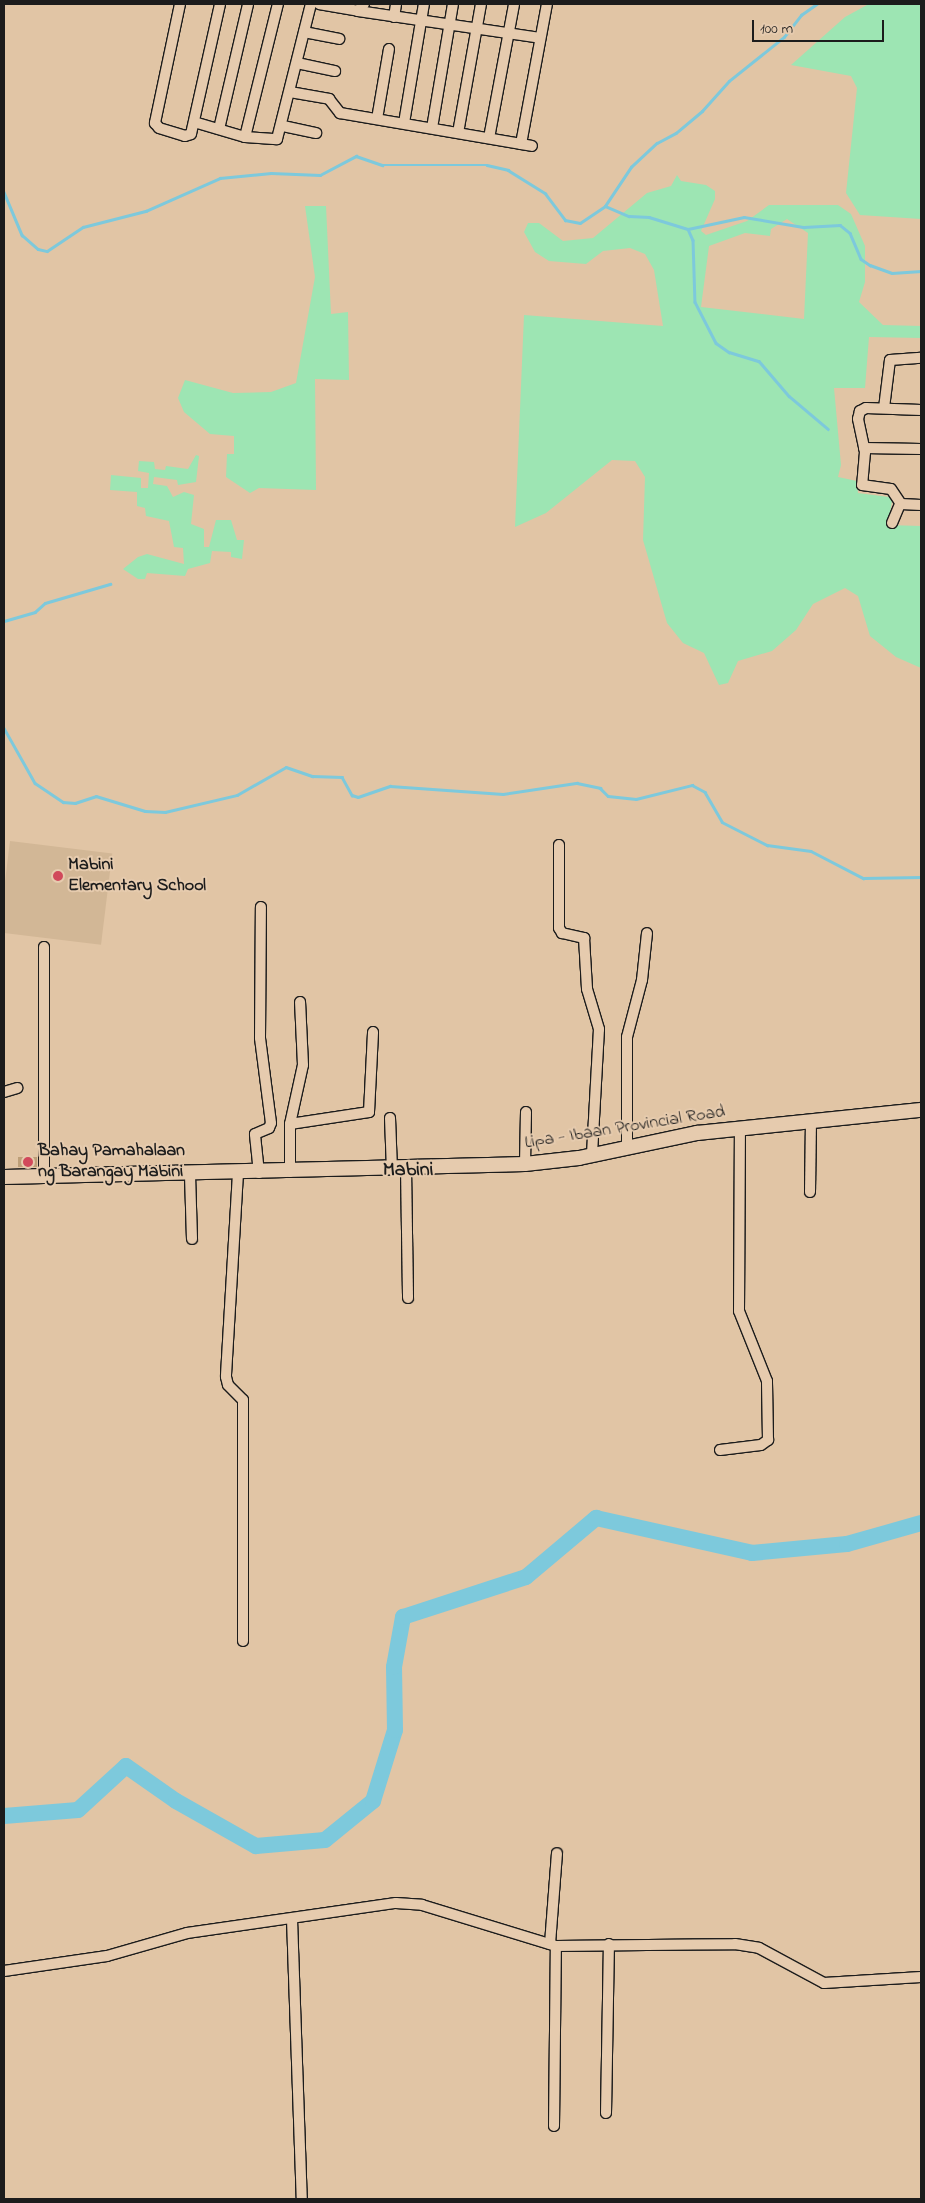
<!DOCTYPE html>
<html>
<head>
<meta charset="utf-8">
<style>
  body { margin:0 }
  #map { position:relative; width:925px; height:2203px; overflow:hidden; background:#e1c5a5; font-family:"Indie Flower",sans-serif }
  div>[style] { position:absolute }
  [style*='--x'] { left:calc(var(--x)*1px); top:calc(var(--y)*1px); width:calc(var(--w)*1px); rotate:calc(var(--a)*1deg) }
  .built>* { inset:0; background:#d2b796; transform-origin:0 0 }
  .green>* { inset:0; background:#9de5b3 }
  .stream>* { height:2.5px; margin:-1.25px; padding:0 1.25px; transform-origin:1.25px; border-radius:1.25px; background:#7dc9dc }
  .river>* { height:16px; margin:-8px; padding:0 8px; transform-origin:8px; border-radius:8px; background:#7dc9dc }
  .building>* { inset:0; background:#bd9f78; transform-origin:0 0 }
  .roads { filter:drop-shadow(1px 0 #1c1c1c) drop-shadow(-1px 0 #1c1c1c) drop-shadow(0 1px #1c1c1c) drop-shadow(0 -1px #1c1c1c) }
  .street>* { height:10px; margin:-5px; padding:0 5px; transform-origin:5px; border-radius:5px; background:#e6cbae }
  .secondary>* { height:14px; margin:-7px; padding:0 7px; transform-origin:7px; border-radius:7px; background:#e6cbae }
  .dots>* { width:14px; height:14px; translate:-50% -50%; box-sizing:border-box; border:2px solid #e6cbae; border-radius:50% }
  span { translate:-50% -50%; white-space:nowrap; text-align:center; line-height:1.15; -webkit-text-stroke:4px #e6cbae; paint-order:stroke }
  .poi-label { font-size:18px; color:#1c1c1c; font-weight:700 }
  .left { translate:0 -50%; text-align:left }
  .street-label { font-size:18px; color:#1c1c1c }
  .quarter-label { font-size:20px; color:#1c1c1c; font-weight:700 }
  .frame { position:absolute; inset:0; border:5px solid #1c1c1c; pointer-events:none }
  .scale { position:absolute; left:752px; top:20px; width:132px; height:22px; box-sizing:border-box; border:2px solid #1c1c1c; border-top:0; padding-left:6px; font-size:15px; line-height:18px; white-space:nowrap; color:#1c1c1c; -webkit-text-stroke:4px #e6cbae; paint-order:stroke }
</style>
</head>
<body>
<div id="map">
  <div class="built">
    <i style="left:10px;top:841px;width:103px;height:92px;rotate:7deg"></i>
  </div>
  <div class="green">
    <i style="clip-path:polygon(921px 4px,921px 219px,860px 215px,846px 193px,857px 88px,851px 76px,791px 65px,845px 17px,867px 5px)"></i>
    <i style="clip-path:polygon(evenodd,677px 175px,681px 181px,706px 185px,715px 191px,715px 199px,701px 231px,706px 235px,747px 221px,769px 205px,838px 205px,851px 214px,865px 246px,865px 282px,859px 302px,883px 325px,921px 326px,921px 338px,869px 337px,865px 388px,834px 388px,841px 465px,838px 477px,857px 481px,858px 493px,889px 497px,892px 501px,888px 525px,921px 526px,921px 668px,896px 657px,870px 636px,858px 596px,845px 588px,813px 604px,796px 630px,772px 651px,738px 661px,728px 683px,719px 685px,704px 653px,683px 643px,667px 623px,643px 540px,645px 477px,635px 461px,612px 460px,546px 513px,515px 527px,524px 315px,663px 326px,654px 270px,645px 254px,630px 248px,603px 251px,586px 264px,549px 261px,535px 252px,524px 232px,528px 223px,539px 223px,563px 241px,593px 238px,647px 193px,671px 186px,677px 175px,787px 219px,808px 233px,804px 319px,701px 307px,709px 246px,745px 233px,770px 236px,771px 229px,787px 219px)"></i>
    <i style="clip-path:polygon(305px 206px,326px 206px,331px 314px,348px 312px,349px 380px,315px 379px,316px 490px,259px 488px,250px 493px,226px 477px,227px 454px,234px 454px,234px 436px,210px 434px,184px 412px,178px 398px,185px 380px,233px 393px,271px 392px,296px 383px,315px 277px)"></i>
    <i style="clip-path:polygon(196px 455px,199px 456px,196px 482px,178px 485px,177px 480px,154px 477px,153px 484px,167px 486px,173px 497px,184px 492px,194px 495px,191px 524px,204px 529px,204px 547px,209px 547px,216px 520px,231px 520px,237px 540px,244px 540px,242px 559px,231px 557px,231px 552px,212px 551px,210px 563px,188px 569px,185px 576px,147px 573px,145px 579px,138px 579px,123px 569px,138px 557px,147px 554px,184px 564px,183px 548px,174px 547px,169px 521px,146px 516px,145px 508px,137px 506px,137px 492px,110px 490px,111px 475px,141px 478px,141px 488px,148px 488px,149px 473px,138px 471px,139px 461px,154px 462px,155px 469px,165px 470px,166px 466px,188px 469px)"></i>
  </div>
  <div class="stream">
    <i style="--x:4;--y:192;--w:47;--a:67.3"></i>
    <i style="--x:22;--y:235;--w:21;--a:41"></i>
    <i style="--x:38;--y:249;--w:9;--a:13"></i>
    <i style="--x:47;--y:251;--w:43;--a:-33.7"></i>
    <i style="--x:83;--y:227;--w:65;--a:-14.3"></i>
    <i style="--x:146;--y:211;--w:81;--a:-24"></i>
    <i style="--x:220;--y:178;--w:51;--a:-5.6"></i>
    <i style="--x:271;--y:173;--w:49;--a:2.3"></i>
    <i style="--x:320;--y:175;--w:41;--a:-27.8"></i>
    <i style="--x:356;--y:156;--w:28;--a:19"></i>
    <i style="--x:382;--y:165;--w:105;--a:0"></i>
    <i style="--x:487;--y:165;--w:22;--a:13"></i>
    <i style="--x:508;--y:170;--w:44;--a:31.9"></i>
    <i style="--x:545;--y:193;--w:34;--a:53"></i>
    <i style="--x:565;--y:220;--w:15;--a:11"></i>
    <i style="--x:580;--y:223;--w:30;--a:-34"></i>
    <i style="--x:605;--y:206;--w:47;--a:-56.3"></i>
    <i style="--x:631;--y:167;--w:35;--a:-43"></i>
    <i style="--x:657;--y:143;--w:21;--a:-28"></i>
    <i style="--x:676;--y:133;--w:34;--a:-40"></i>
    <i style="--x:702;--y:111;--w:40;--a:-48"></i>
    <i style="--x:729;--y:81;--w:70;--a:-38.7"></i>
    <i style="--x:784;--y:37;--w:28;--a:-52"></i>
    <i style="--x:801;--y:15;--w:19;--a:-35"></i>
    <i style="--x:605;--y:206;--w:26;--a:23"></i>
    <i style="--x:629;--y:216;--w:20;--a:3"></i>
    <i style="--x:649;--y:217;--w:41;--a:17.1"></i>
    <i style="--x:688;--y:229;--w:57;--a:-12.1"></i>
    <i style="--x:744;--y:217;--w:61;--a:9.5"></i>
    <i style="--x:804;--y:227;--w:36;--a:-3"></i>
    <i style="--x:840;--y:225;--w:13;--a:39"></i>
    <i style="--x:850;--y:233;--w:28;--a:67"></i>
    <i style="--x:861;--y:259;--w:11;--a:34"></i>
    <i style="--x:870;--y:265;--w:23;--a:20"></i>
    <i style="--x:892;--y:273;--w:29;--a:-4"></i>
    <i style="--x:688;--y:229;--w:12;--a:66"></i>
    <i style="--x:693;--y:240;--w:62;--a:88.2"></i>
    <i style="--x:695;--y:302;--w:46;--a:62.9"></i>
    <i style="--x:716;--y:343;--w:16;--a:35"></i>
    <i style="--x:729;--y:352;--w:31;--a:17"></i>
    <i style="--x:759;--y:361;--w:46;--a:49.4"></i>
    <i style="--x:789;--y:396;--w:51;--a:40.2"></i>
    <i style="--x:4;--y:621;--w:32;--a:-16"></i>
    <i style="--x:35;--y:612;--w:13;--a:-42"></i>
    <i style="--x:45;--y:603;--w:68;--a:-16.3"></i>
    <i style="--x:4;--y:728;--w:63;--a:60.6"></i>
    <i style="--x:35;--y:783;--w:34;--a:34"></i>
    <i style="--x:63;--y:802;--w:12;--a:5"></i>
    <i style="--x:75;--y:803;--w:22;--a:-18"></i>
    <i style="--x:96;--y:796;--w:51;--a:17"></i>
    <i style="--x:145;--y:811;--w:20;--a:3"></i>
    <i style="--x:165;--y:812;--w:74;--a:-13.3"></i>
    <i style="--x:237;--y:795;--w:56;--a:-29.7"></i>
    <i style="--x:286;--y:767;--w:28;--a:19"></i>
    <i style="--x:312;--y:776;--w:30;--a:2"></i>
    <i style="--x:342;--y:777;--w:21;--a:61"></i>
    <i style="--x:352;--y:795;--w:6;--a:18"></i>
    <i style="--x:358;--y:797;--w:34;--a:-19"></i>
    <i style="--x:390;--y:786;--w:113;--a:4"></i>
    <i style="--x:503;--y:794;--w:75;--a:-8.5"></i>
    <i style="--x:577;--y:783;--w:24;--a:12"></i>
    <i style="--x:600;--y:788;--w:11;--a:45"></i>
    <i style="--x:608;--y:796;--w:28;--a:6"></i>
    <i style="--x:636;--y:799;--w:58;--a:-14"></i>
    <i style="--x:692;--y:785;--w:15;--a:28"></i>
    <i style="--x:705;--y:792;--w:34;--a:60"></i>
    <i style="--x:722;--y:822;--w:51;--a:27.1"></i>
    <i style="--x:767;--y:845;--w:44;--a:7.8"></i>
    <i style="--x:811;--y:851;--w:59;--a:27.4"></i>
    <i style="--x:863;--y:878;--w:58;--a:-1"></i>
  </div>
  <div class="river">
    <i style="--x:4;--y:1816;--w:74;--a:-4.6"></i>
    <i style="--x:78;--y:1810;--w:65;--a:-42.5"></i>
    <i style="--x:126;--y:1766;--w:61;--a:35"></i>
    <i style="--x:176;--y:1801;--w:92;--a:29.4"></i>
    <i style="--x:256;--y:1846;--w:69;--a:-5"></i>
    <i style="--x:325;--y:1840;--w:62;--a:-39.1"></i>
    <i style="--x:373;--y:1801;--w:74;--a:-72.8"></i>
    <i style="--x:395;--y:1730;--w:63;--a:-90.9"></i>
    <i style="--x:394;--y:1667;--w:51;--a:-79.8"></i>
    <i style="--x:403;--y:1617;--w:129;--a:-18"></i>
    <i style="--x:526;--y:1577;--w:92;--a:-40.1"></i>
    <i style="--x:596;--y:1518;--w:160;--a:12.6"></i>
    <i style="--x:752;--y:1553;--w:95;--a:-5.4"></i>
    <i style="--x:847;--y:1544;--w:77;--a:-15.8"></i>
  </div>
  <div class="building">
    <i style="left:18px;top:1157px;width:19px;height:10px"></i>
  </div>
  <div class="roads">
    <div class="street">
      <i style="--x:180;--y:4;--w:122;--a:101.9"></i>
      <i style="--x:155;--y:123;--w:6;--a:51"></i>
      <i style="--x:159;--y:128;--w:27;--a:17"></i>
      <i style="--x:185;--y:136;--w:6;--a:-18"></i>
      <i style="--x:191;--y:134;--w:133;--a:-77.4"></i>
      <i style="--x:319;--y:4;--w:40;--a:10"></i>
      <i style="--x:358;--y:11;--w:9;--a:-49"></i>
      <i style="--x:358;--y:11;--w:184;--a:8.4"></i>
      <i style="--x:394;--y:17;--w:13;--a:-81"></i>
      <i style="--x:304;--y:32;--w:36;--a:11"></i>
      <i style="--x:297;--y:63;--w:39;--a:12"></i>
      <i style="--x:290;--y:92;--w:40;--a:10"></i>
      <i style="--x:329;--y:99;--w:18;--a:52"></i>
      <i style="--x:340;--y:113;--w:184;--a:9.7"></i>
      <i style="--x:521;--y:144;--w:142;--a:-79.5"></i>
      <i style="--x:377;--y:119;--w:71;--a:-80.3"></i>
      <i style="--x:194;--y:122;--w:53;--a:16.4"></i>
      <i style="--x:245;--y:137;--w:32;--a:4"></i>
      <i style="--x:277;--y:139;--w:139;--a:-75.9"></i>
      <i style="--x:404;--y:123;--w:121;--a:-80.5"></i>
      <i style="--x:283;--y:126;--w:34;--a:12"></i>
      <i style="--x:432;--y:128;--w:126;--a:-80.4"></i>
      <i style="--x:219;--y:129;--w:128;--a:-76.9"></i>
      <i style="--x:458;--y:133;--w:131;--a:-79.9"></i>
      <i style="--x:245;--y:137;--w:137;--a:-76.1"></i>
      <i style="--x:489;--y:138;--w:136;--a:-79.4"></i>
      <i style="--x:521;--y:144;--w:11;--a:10"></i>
      <i style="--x:884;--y:408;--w:48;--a:-82.9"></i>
      <i style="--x:890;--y:360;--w:31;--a:-4"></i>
      <i style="--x:921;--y:410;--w:55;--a:-177.9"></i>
      <i style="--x:866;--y:408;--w:7;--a:153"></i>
      <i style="--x:860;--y:411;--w:8;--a:104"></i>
      <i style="--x:858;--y:419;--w:34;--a:78"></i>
      <i style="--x:865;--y:452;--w:33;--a:95"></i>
      <i style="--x:862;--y:485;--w:29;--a:8"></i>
      <i style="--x:891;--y:489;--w:18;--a:56"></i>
      <i style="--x:901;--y:504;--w:20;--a:3"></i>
      <i style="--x:864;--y:448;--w:57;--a:1"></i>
      <i style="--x:892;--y:523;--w:21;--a:-67"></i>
      <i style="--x:559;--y:845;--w:83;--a:90"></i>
      <i style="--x:559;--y:928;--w:6;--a:59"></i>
      <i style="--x:562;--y:933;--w:23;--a:13"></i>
      <i style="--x:584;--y:938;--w:51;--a:86.6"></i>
      <i style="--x:587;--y:989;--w:42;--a:73.3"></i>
      <i style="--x:599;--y:1029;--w:127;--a:93.2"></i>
      <i style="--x:4;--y:1092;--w:14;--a:-17"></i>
      <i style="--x:390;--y:1118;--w:51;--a:87.8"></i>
      <i style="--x:290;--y:1124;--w:60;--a:-77.6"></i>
      <i style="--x:303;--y:1065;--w:63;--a:-92.7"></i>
      <i style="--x:627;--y:1148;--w:111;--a:-90"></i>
      <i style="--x:627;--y:1037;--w:59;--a:-75.3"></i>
      <i style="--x:642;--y:980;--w:47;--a:-83.9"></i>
      <i style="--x:525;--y:1164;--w:52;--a:-88.9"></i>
      <i style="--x:406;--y:1168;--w:130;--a:89.1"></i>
      <i style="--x:290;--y:1172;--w:48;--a:-90"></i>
      <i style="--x:290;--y:1124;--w:80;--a:-8.6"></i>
      <i style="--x:369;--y:1112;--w:80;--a:-87.1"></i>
      <i style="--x:238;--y:1173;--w:204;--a:93.4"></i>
      <i style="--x:226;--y:1377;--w:8;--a:76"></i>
      <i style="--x:228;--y:1385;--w:21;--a:45"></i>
      <i style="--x:243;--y:1400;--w:241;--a:90"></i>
      <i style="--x:259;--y:1173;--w:39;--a:-96"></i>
      <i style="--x:255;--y:1134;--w:15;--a:-23"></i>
      <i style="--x:269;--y:1128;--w:5;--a:-68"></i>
      <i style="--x:271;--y:1123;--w:86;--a:-97.4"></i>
      <i style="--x:260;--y:1038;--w:131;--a:-89.6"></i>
      <i style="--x:190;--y:1175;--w:64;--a:88.2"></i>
      <i style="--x:44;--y:1177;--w:230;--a:-90"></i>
      <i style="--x:810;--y:1192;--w:69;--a:-89.2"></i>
      <i style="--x:720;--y:1450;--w:41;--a:-7"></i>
      <i style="--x:761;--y:1445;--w:9;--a:-36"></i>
      <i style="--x:768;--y:1440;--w:59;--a:-91"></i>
      <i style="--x:767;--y:1381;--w:75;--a:-111.8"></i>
      <i style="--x:739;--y:1311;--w:182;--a:-89.7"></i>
      <i style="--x:292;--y:1919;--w:280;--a:88"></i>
      <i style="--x:550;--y:1944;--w:91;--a:-85.6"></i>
      <i style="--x:4;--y:1971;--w:104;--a:-8.3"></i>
      <i style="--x:107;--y:1956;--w:83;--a:-16"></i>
      <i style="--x:187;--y:1933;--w:211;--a:-8.2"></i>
      <i style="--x:396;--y:1903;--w:26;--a:4"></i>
      <i style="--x:422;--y:1905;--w:140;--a:17"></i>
      <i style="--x:556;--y:1946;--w:179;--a:-0.6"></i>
      <i style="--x:735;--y:1944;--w:24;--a:9"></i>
      <i style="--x:759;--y:1948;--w:74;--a:28.3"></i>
      <i style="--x:824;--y:1983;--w:97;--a:-3.5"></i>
      <i style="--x:606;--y:2113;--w:169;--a:-89"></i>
      <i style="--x:554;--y:2126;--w:180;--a:-89.4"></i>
    </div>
    <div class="secondary">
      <i style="--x:4;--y:1177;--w:521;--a:-1.43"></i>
      <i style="--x:525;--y:1164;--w:54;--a:-6.3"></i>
      <i style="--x:579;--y:1158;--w:121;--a:-12"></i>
      <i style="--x:697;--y:1133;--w:225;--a:-5.9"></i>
    </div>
  </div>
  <div class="dots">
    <i style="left:58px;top:876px;background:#d1495b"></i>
    <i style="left:28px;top:1162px;background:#d1495b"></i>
  </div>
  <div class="poi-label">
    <span class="left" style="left:68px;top:876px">Mabini<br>Elementary School</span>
    <span class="left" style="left:38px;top:1162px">Bahay Pamahalaan<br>ng Barangay Mabini</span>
  </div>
  <div class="street-label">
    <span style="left:625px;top:1128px;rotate:-9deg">Lipa - Ibaan Provincial Road</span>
  </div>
  <div class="quarter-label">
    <span style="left:408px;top:1170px">Mabini</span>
  </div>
  <div class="frame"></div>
  <div class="scale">100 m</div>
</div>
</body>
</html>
